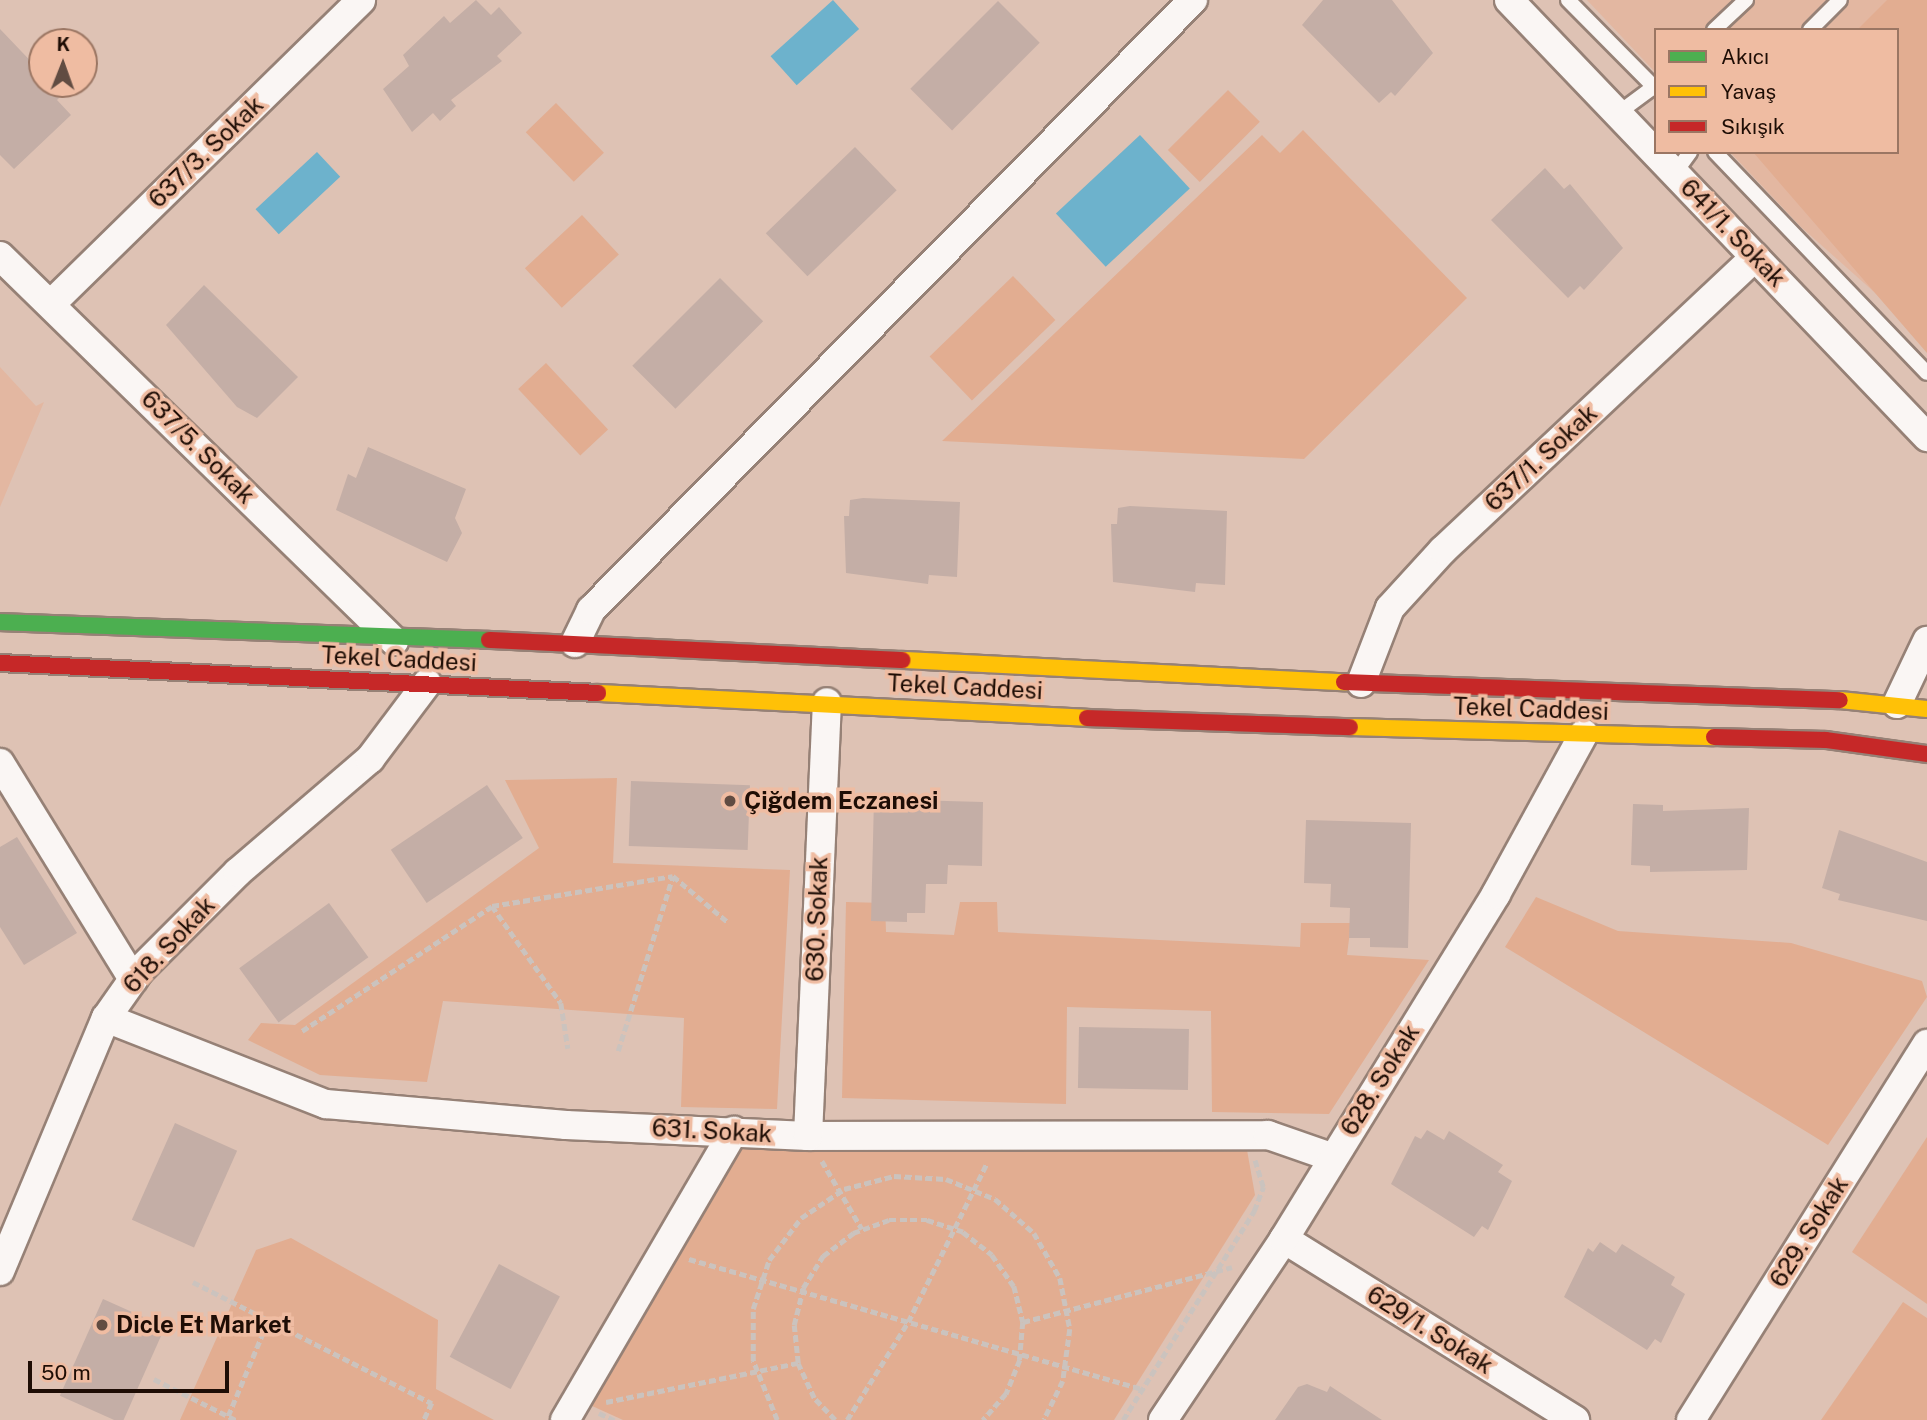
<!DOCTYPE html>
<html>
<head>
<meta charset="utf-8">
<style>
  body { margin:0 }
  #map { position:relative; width:1927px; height:1420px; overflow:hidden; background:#dec2b4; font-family:"Public Sans",sans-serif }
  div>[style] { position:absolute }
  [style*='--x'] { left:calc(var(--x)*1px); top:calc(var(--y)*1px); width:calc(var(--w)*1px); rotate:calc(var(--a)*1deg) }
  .built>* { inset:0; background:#e3b7a1 }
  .green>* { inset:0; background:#e2ad91; transform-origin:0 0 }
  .water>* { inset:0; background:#6db2cc; transform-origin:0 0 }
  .building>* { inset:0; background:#c4aea6; transform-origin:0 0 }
  .path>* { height:4.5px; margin-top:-2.25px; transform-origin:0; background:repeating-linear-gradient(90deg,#cbc3be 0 7px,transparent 0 10.5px) }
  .roads { filter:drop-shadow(2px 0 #968176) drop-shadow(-2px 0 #968176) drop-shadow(0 2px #968176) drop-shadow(0 -2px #968176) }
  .lane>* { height:14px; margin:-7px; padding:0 7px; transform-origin:7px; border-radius:7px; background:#faf6f4 }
  .street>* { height:28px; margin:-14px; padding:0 14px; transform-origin:14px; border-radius:14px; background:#faf6f4 }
  .fast>* { height:16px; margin:-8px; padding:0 8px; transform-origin:8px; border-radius:8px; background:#4caf50 }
  .slow>* { height:16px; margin:-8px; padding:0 8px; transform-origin:8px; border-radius:8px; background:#ffc107 }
  .jam>* { height:16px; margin:-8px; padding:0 8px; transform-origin:8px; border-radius:8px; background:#c62828 }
  .dots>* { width:19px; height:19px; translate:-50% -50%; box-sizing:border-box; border:4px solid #efbca2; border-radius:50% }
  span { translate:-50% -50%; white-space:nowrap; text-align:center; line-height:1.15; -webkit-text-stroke:7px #efbca2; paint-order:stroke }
  .street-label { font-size:24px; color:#1e0d05 }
  .poi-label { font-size:24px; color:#1e0d05; font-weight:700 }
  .left { translate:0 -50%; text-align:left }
  .legend { position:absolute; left:1654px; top:28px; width:245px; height:126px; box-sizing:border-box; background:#efbca2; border:2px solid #9b7663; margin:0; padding:9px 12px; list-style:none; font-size:21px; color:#1e0d05 }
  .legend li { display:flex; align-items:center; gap:14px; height:35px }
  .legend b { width:35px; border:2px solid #9b7663 }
  .north { position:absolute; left:28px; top:28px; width:70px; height:70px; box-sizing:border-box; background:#efbca2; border:2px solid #9b7663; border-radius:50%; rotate:1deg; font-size:19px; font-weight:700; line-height:28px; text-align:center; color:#1e0d05 }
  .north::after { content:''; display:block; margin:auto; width:24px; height:32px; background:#614c42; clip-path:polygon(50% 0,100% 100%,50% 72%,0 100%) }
  .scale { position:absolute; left:28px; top:1361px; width:201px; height:32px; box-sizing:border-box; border:4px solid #1e0d05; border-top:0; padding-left:9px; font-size:21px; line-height:24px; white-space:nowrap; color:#1e0d05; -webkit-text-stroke:5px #efbca2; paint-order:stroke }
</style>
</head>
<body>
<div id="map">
  <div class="built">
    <i style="clip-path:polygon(1587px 0,1927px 0,1927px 339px,1801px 227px,1730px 152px,1897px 152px,1897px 30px,1656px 30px,1656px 73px)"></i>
    <i style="clip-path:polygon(0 367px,36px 406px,44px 402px,0 507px)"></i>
  </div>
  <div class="green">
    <i style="clip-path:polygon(1887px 0,1927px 0,1927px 353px,1753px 152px,1897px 152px,1897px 30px,1857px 30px)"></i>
    <i style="left:1228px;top:90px;width:45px;height:85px;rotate:45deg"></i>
    <i style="left:556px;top:103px;width:69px;height:42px;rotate:46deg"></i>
    <i style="clip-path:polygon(1303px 130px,1467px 298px,1304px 459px,942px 441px,1262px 135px,1280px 153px)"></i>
    <i style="left:582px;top:215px;width:54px;height:78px;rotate:47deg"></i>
    <i style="left:1013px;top:276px;width:61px;height:116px;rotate:46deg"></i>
    <i style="left:546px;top:363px;width:91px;height:38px;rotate:47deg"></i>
    <i style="clip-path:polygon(617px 778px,613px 863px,790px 870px,777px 1109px,681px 1107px,684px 1018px,443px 1001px,427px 1082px,320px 1075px,248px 1040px,261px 1023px,295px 1025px,539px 848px,505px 780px)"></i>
    <i style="clip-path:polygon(1536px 897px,1618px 931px,1791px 943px,1922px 981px,1927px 997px,1828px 1145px,1505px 947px)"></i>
    <i style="clip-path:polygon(846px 902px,885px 903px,886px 932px,954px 935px,960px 902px,997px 902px,998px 932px,1300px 947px,1301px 923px,1351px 923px,1347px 955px,1429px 960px,1329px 1114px,1212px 1112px,1211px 1011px,1067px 1007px,1066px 1104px,842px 1098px)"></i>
    <i style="clip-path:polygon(1927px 1137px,1927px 1304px,1852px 1252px)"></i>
    <i style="clip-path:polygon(739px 1148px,1247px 1150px,1255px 1195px,1114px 1420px,623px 1420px,590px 1405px)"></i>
    <i style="clip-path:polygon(291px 1238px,438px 1320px,436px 1389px,494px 1420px,180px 1420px,256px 1250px)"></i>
    <i style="clip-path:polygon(1903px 1302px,1927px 1318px,1927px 1420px,1821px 1420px)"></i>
  </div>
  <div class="water">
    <i style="left:833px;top:0;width:39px;height:84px;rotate:48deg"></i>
    <i style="left:1140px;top:135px;width:73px;height:115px;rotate:47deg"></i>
    <i style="left:317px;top:152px;width:34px;height:84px;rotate:47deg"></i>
  </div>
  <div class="building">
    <i style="clip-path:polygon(476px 0,491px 15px,499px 7px,522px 33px,497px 56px,502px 61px,451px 100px,456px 106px,440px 121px,433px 113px,412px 132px,383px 89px,409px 66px,403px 55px,444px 16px,450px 23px)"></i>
    <i style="clip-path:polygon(1323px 0,1392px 0,1433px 53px,1395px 96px,1391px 92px,1379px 103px,1302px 25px)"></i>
    <i style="left:998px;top:1px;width:59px;height:124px;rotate:45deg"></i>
    <i style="clip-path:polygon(0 29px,42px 73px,42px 84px,73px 84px,57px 100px,71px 115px,14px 169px,0 155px)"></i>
    <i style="left:855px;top:147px;width:60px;height:124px;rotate:46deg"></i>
    <i style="clip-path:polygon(1545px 168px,1564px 189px,1570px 184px,1623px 248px,1584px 290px,1580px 286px,1568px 298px,1491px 220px)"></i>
    <i style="left:720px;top:278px;width:61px;height:124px;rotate:45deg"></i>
    <i style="clip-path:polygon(204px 285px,298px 377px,257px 418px,237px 407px,166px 325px)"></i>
    <i style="clip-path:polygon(368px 447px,466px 489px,455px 518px,462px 533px,447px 562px,336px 510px,348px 474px,356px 478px)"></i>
    <i style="clip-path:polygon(863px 498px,960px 502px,957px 577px,929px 575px,928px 584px,846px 573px,844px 516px,849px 516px,850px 500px)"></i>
    <i style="clip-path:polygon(1130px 506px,1227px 511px,1225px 585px,1196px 583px,1195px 592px,1113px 582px,1111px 524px,1117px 524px,1118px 508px)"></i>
    <i style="left:631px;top:781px;width:119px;height:65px;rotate:2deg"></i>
    <i style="left:487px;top:785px;width:64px;height:116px;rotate:56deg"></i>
    <i style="clip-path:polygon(874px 799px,983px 802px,982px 866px,948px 865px,947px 884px,926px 884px,925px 913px,907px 913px,907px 922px,871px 921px)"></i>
    <i style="clip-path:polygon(1633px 804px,1663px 805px,1663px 811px,1749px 808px,1747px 870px,1650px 872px,1650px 866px,1631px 865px)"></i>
    <i style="clip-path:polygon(1306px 820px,1411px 823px,1408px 948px,1370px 947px,1370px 938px,1349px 938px,1350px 908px,1330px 907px,1331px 884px,1304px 883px)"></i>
    <i style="clip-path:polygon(1839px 830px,1927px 862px,1927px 921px,1838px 900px,1840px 894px,1822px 888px)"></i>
    <i style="clip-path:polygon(17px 837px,77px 933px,24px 965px,0 927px,0 847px)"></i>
    <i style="left:329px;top:903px;width:67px;height:111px;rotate:54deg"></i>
    <i style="left:1079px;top:1027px;width:110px;height:61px;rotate:1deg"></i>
    <i style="left:175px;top:1123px;width:68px;height:106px;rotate:24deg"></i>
    <i style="clip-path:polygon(1427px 1130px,1444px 1140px,1449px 1131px,1503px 1165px,1498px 1172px,1512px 1181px,1488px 1230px,1482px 1226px,1474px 1237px,1391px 1184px,1415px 1136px,1421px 1139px)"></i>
    <i style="clip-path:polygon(1600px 1242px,1616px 1253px,1622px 1244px,1675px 1277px,1671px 1285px,1685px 1294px,1661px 1343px,1655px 1339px,1647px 1350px,1564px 1297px,1588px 1248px,1593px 1252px)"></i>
    <i style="left:499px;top:1264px;width:69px;height:105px;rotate:28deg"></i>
    <i style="left:103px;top:1299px;width:68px;height:106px;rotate:24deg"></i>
    <i style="clip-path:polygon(1307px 1384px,1327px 1392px,1330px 1386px,1382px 1420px,1275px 1420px,1298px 1387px)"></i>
  </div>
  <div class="path">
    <i style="--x:492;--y:906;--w:119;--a:54.6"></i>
    <i style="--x:561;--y:1003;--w:46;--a:81.2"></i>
    <i style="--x:302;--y:1031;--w:227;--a:-33.3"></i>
    <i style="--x:492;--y:906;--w:183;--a:-9.4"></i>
    <i style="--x:673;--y:876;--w:73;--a:40"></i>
    <i style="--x:618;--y:1051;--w:183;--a:-72.6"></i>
    <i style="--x:822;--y:1161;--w:79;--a:59.5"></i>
    <i style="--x:689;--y:1259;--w:472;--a:16"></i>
    <i style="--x:193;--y:1282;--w:268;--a:26.9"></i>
    <i style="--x:432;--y:1403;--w:19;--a:115"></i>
    <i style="--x:1023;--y:1322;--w:216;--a:-14.7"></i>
    <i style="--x:154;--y:1379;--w:92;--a:26.6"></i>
    <i style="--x:606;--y:1402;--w:196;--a:-11.5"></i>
    <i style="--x:599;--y:1413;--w:17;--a:25"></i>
    <i style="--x:228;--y:1416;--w:103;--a:-67.2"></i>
    <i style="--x:777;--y:1420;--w:64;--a:-112.1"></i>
    <i style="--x:753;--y:1361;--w:52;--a:-90"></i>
    <i style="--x:753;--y:1309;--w:52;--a:-71.9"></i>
    <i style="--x:769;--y:1260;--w:53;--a:-52.7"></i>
    <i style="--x:801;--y:1218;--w:52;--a:-34"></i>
    <i style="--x:844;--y:1189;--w:52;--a:-14.6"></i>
    <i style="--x:894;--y:1176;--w:52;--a:3.3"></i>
    <i style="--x:946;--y:1179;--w:53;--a:22.2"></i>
    <i style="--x:995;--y:1199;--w:52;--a:41.1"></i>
    <i style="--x:1034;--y:1233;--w:52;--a:60"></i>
    <i style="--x:1060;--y:1278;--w:52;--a:78.9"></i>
    <i style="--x:1070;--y:1329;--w:52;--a:97.7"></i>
    <i style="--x:1063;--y:1381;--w:43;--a:116"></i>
    <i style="--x:835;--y:1420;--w:30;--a:-134"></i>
    <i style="--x:814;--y:1398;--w:38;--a:-115"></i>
    <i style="--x:798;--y:1363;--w:38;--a:-96"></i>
    <i style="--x:794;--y:1325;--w:38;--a:-76"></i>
    <i style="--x:803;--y:1288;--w:38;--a:-58"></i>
    <i style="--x:823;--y:1256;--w:38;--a:-37"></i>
    <i style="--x:853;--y:1233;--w:38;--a:-20"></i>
    <i style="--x:889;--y:1220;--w:38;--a:0"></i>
    <i style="--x:927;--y:1220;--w:38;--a:18"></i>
    <i style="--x:963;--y:1232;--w:37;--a:38"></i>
    <i style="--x:992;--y:1255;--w:38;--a:55"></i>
    <i style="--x:1014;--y:1286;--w:37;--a:76"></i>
    <i style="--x:1023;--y:1322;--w:38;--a:95"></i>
    <i style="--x:1020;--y:1360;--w:37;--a:112"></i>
    <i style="--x:1006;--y:1394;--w:35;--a:131"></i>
    <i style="--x:847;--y:1420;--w:115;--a:-58.1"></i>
    <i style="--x:908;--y:1322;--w:178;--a:-63.6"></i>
    <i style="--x:1123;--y:1420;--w:247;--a:-57.9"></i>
    <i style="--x:1254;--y:1211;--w:26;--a:-69"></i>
    <i style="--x:1263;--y:1187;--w:28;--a:-107"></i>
  </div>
  <div class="roads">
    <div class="lane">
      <i style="--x:1568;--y:0;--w:125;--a:45.3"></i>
      <i style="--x:1714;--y:30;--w:44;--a:-43.2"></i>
      <i style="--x:1810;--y:30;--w:42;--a:-45"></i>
      <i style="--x:1617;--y:114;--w:49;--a:-36.6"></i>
      <i style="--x:1715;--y:152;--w:306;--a:46.2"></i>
      <i style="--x:1675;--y:173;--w:26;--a:-54"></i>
    </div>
    <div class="street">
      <i style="--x:1509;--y:0;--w:605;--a:46.27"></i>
      <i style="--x:0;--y:256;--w:551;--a:44.34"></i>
      <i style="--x:51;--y:304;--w:434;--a:-44.4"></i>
      <i style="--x:575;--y:643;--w:37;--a:-64"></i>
      <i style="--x:591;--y:610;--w:857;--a:-45.38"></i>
      <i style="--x:1361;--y:683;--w:80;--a:-68.9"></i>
      <i style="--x:1390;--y:608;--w:79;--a:-47.6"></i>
      <i style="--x:1443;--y:550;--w:428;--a:-43.2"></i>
      <i style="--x:1897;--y:704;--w:70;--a:-64.5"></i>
      <i style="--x:0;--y:763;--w:254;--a:58.4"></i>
      <i style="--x:106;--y:1018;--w:236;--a:21.4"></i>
      <i style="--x:326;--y:1104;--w:241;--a:5"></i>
      <i style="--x:566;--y:1125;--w:242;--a:2.6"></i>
      <i style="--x:808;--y:1136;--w:460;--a:-0.1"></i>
      <i style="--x:1268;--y:1135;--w:67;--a:19.2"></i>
      <i style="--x:808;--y:1136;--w:434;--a:-87.5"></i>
      <i style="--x:1284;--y:1239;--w:343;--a:31.9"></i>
      <i style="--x:0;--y:1271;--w:274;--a:-67.3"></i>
      <i style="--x:106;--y:1018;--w:57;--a:-54.9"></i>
      <i style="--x:139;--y:971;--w:140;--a:-45"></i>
      <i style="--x:238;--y:872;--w:174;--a:-40.6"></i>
      <i style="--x:370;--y:759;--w:95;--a:-53.1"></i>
      <i style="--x:565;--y:1420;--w:335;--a:-59.7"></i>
      <i style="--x:1163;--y:1420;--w:218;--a:-56.2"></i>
      <i style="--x:1284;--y:1239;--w:405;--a:-58.4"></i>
      <i style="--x:1496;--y:894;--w:183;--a:-61.3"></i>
      <i style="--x:1691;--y:1420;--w:444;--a:-57.9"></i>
    </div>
    <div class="fast">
      <i style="--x:0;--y:622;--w:489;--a:2.1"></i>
    </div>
    <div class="slow">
      <i style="--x:903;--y:660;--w:442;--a:2.9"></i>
      <i style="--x:598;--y:693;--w:490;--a:2.9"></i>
      <i style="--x:1840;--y:700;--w:87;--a:5.9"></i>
      <i style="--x:1350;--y:727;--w:364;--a:1.6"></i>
    </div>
    <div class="jam">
      <i style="--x:489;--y:640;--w:414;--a:2.8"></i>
      <i style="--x:0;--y:663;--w:599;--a:2.87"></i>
      <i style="--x:1344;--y:682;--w:496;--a:2.1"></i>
      <i style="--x:1087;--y:718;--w:263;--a:2"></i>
      <i style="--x:1714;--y:737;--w:112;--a:1.5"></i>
      <i style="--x:1826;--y:740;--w:102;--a:7.9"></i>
    </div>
  </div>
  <div class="dots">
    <i style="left:730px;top:801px;background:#614c42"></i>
    <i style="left:102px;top:1325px;background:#614c42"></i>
  </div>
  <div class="street-label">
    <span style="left:206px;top:152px;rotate:-44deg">637/3. Sokak</span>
    <span style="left:1733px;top:233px;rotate:46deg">641/1. Sokak</span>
    <span style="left:198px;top:447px;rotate:45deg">637/5. Sokak</span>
    <span style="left:1541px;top:458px;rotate:-43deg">637/1. Sokak</span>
    <span style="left:399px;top:659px;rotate:3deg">Tekel Caddesi</span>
    <span style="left:965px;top:687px;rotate:3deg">Tekel Caddesi</span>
    <span style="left:1531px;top:709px;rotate:2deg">Tekel Caddesi</span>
    <span style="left:817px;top:919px;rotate:-88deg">630. Sokak</span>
    <span style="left:169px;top:945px;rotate:-47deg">618. Sokak</span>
    <span style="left:1380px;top:1080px;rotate:-58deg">628. Sokak</span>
    <span style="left:712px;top:1131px;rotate:3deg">631. Sokak</span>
    <span style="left:1809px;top:1232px;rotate:-58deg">629. Sokak</span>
    <span style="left:1430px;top:1330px;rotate:32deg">629/1. Sokak</span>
  </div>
  <div class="poi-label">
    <span class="left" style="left:744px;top:801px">Çiğdem Eczanesi</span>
    <span class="left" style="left:116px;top:1325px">Dicle Et Market</span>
  </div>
  <ul class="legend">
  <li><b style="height:9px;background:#4caf50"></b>Akıcı</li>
  <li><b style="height:9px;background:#ffc107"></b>Yavaş</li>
  <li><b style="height:9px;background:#c62828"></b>Sıkışık</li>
  </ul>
  <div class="north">K</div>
  <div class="scale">50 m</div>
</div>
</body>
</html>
